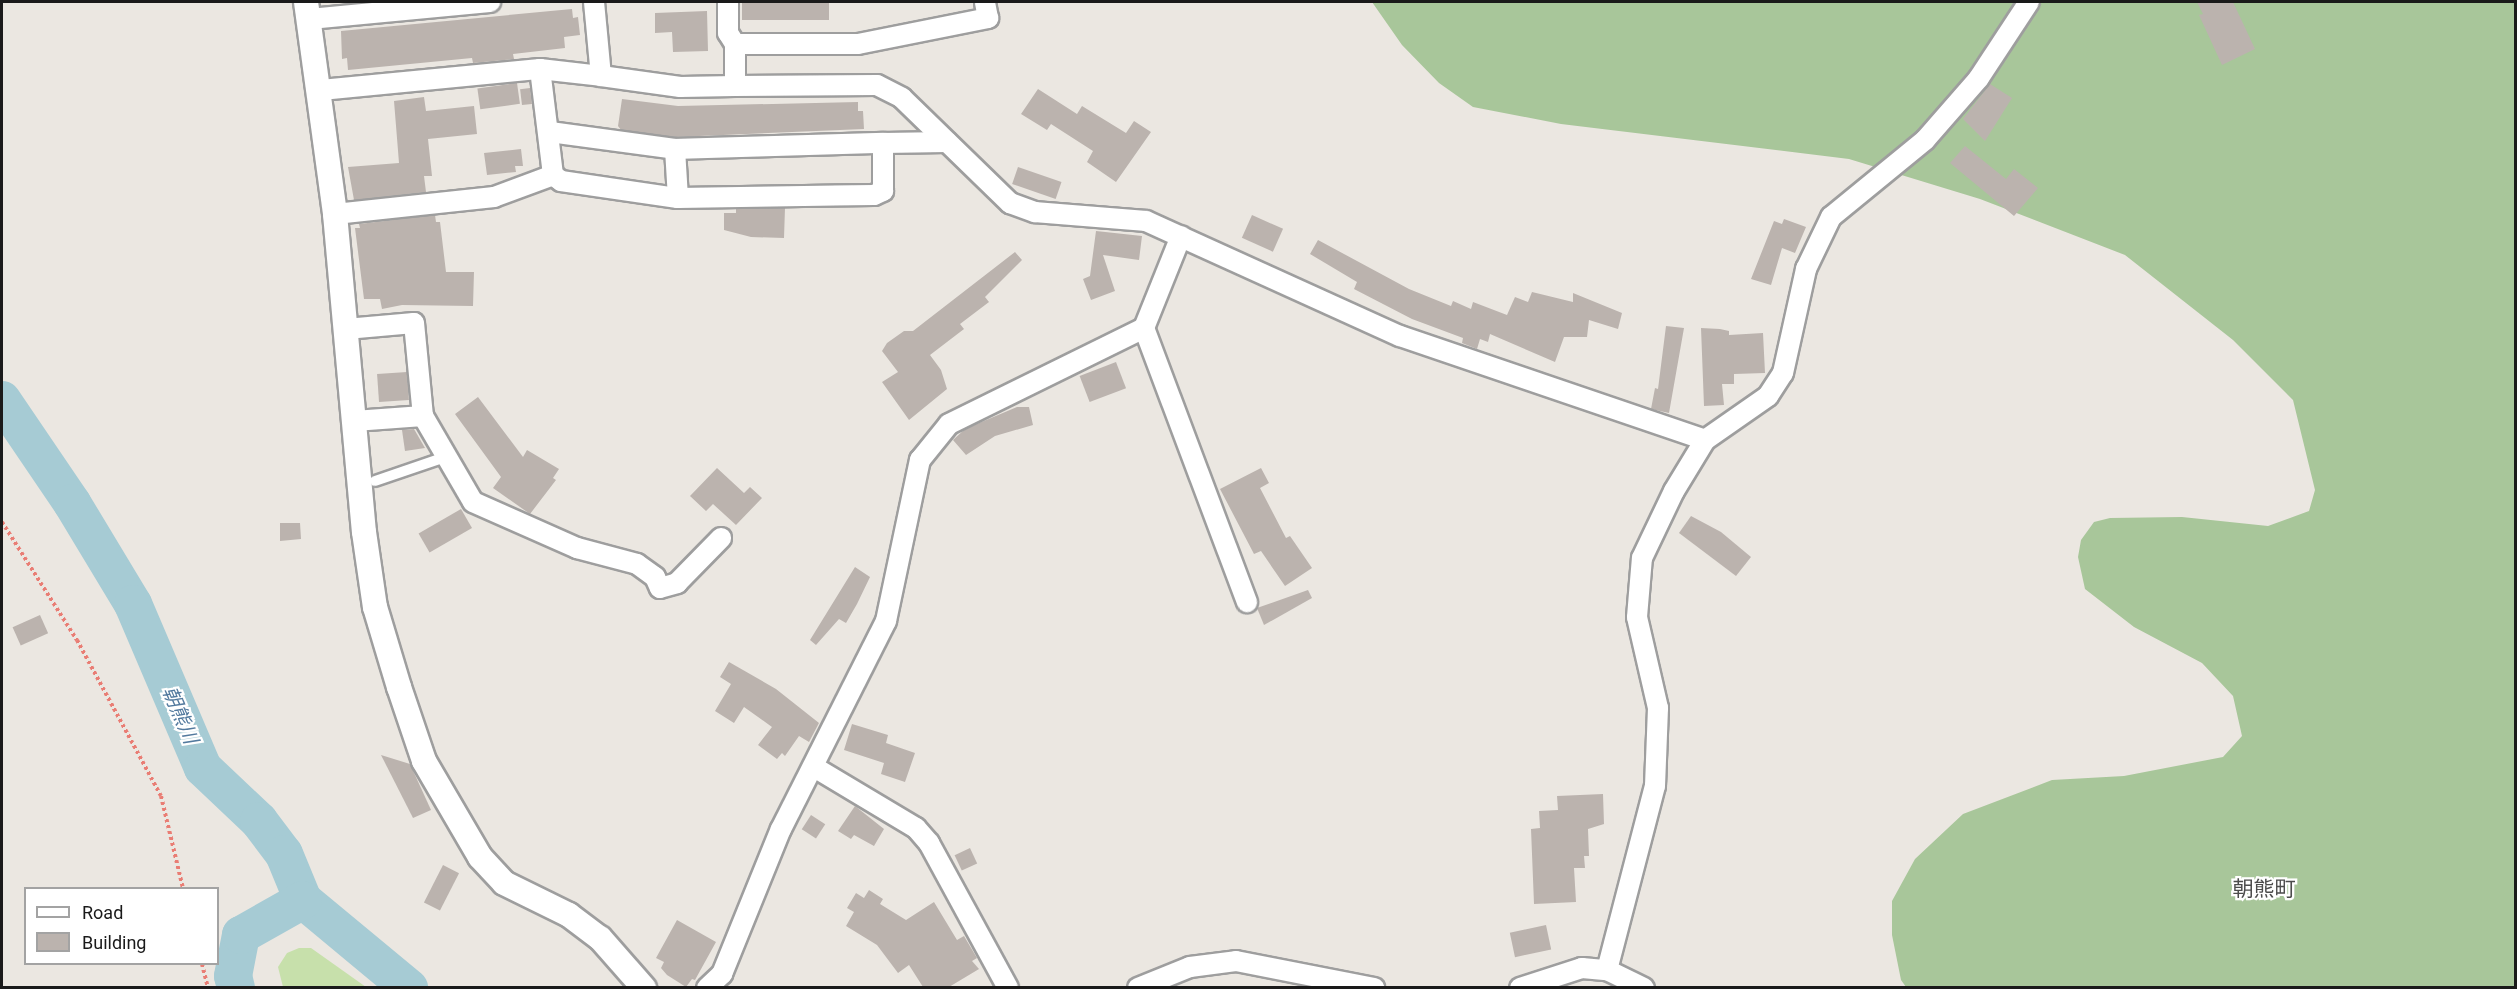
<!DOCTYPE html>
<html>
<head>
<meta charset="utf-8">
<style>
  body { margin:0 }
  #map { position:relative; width:2517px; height:989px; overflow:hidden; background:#ebe7e1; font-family:Roboto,"Noto Sans JP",sans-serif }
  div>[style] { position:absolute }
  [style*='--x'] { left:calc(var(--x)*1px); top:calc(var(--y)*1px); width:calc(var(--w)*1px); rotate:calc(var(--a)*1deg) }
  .grass>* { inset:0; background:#c7e0ab }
  .forest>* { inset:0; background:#a8c69a }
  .river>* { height:38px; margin:-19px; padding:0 19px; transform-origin:19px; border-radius:19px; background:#a6cbd4 }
  .building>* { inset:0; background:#bbb3ae; transform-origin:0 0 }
  .path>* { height:4px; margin-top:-2px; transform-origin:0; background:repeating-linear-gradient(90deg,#e97d74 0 3px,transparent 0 6px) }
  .roads { filter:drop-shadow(2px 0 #9e9e9e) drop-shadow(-2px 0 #9e9e9e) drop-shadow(0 2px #9e9e9e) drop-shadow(0 -2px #9e9e9e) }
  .service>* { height:10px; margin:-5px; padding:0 5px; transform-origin:5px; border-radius:5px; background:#fff }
  .minor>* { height:20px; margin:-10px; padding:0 10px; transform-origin:10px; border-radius:10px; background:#fff }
  .tertiary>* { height:24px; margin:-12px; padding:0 12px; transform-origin:12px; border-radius:12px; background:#fff }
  span { translate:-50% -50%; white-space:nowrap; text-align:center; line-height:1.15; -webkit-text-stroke:4.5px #fff; paint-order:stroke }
  .water-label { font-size:20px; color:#537a9e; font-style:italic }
  .quarter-label { font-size:21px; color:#4d4d4d }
  .frame { position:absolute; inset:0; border:3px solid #1a1a1a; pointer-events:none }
  .legend { position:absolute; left:24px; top:887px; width:195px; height:78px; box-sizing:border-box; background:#fff; border:2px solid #a3a3a3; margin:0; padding:8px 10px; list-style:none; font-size:18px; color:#1a1a1a }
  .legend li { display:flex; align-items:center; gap:12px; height:30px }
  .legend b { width:30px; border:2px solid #a3a3a3 }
</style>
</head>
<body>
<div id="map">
  <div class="grass">
    <i style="clip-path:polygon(299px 948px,311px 948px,366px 987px,283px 987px,278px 967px,287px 953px)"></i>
  </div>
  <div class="forest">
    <i style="clip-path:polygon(1372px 2px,2515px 2px,2515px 987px,1906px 987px,1901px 980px,1892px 935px,1892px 901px,1915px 859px,1963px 814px,2052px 780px,2124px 776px,2223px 757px,2242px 736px,2233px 696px,2202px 663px,2134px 627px,2085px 589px,2078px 557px,2081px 540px,2094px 522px,2110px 518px,2182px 517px,2268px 526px,2309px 511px,2315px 490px,2293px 400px,2233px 340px,2125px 255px,1980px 199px,1849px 159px,1561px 124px,1473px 107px,1439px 83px,1402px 45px)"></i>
  </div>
  <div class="river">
    <i style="--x:2;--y:400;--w:125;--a:55.8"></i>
    <i style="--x:72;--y:503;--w:118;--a:58.9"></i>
    <i style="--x:133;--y:604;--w:178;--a:66.9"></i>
    <i style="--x:203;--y:768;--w:77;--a:43.4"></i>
    <i style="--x:259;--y:821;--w:41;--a:52.9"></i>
    <i style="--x:284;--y:854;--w:50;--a:67.6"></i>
    <i style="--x:303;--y:900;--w:138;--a:39.7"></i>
    <i style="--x:236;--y:988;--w:12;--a:-104"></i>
    <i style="--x:233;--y:976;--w:42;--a:-79"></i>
    <i style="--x:241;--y:935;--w:71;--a:-29.4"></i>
  </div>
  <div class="building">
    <i style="left:742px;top:2px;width:87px;height:18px"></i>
    <i style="clip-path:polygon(2197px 2px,2233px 2px,2255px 49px,2222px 65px,2199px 15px,2203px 14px)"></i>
    <i style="clip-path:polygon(572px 9px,573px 18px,578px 17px,580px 35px,564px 37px,565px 48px,513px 54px,514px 59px,473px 63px,472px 58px,348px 70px,347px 58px,342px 59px,341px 31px)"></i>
    <i style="clip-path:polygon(707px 11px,708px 51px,673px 52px,672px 32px,655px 33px,655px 13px)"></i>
    <i style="left:517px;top:83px;width:21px;height:40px;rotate:82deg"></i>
    <i style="clip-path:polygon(1990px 84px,2012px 98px,1985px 141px,1963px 119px)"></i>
    <i style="left:530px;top:88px;width:16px;height:10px;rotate:83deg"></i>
    <i style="clip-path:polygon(1038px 89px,1077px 114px,1082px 106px,1126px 133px,1134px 121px,1151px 132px,1116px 182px,1087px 162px,1093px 151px,1051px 124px,1047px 130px,1021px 114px)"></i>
    <i style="clip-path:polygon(424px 97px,426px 111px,474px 106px,477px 134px,428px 139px,432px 176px,424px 176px,426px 192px,354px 200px,348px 167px,399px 163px,394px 101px)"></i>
    <i style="clip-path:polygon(622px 99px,678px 106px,858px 102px,858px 111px,863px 111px,864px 129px,676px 137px,621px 130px,618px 126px)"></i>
    <i style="clip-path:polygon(1965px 146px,2006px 179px,2014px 169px,2038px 188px,2014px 216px,1950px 163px)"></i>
    <i style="clip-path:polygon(521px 149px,523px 166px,515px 166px,516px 172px,487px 175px,484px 153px)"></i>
    <i style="left:1018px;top:167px;width:46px;height:18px;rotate:19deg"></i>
    <i style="clip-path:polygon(785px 208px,784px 238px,751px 237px,724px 230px,724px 213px,736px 213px,736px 209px)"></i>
    <i style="clip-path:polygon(435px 215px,436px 222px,440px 222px,446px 272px,474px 272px,473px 306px,402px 305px,382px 309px,380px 299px,364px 299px,355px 228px,360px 228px,359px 224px)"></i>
    <i style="left:1252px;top:215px;width:34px;height:25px;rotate:24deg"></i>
    <i style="clip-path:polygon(1784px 219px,1806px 227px,1795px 253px,1782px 248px,1771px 285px,1751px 279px,1774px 221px,1782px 224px)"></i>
    <i style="clip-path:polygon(1096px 231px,1142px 236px,1139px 260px,1103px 255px,1115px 291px,1091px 300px,1083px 279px,1090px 276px)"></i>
    <i style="clip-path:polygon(1318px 240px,1409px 289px,1451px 306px,1453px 301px,1471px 309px,1473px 302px,1507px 315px,1515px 297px,1528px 302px,1532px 292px,1573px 302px,1573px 293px,1622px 313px,1618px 329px,1589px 320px,1587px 337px,1564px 337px,1555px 362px,1490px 334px,1488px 342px,1480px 339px,1477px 349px,1462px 343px,1463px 338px,1412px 319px,1354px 289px,1357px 282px,1310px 254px)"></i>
    <i style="clip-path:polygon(1015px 252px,1022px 260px,985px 297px,989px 302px,960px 324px,964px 329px,930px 355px,941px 370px,947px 389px,909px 420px,882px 382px,898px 372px,882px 351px,887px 343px,904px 331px,913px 331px)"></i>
    <i style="clip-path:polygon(1666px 326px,1684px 328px,1669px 413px,1651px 409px,1655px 388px,1658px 389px)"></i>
    <i style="clip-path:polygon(1701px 328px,1720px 329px,1729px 331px,1729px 335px,1763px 333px,1765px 373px,1734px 374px,1734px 384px,1722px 384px,1724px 405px,1704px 406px)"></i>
    <i style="left:1116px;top:362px;width:28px;height:39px;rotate:69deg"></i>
    <i style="left:407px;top:372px;width:28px;height:30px;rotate:86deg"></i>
    <i style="clip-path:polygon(478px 397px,523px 457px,527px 450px,559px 469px,553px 478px,556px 480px,530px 514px,493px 488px,501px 477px,455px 414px)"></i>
    <i style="clip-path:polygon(1017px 407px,1029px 407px,1033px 425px,995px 436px,966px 455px,953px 440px,965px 429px)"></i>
    <i style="clip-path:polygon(414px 429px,425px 448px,405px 451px,402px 430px)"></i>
    <i style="clip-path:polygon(717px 468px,744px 493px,750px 487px,762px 498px,736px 525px,713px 504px,706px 511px,690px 496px)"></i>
    <i style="clip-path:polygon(1261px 468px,1269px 483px,1260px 488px,1286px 538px,1290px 536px,1312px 568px,1285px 586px,1261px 551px,1254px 554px,1220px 489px)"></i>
    <i style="left:461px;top:509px;width:22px;height:49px;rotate:60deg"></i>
    <i style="clip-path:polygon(1691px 516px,1721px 532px,1751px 557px,1736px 576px,1679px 533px)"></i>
    <i style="clip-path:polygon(280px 523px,300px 523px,301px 539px,280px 541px)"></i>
    <i style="clip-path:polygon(855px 567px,870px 577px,857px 604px,846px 623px,839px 619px,816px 645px,810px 640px)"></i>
    <i style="clip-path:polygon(1308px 590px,1312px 598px,1264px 625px,1257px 608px)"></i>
    <i style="left:40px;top:615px;width:20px;height:30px;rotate:66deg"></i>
    <i style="clip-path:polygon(729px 662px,776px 689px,819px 723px,809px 742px,799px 736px,785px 756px,782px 753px,777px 759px,758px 745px,772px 727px,744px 707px,734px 723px,715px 711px,731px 684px,720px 677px)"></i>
    <i style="clip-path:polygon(852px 724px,888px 735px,886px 743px,915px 753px,905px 782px,881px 774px,884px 763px,844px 750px)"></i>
    <i style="clip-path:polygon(381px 755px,410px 764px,431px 810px,413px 818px)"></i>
    <i style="clip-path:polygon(1603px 794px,1604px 824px,1588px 829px,1589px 856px,1584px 856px,1585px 868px,1574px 868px,1576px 902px,1534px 904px,1531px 829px,1540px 828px,1539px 811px,1558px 810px,1557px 796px)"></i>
    <i style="clip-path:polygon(855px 806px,884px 829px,874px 846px,854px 835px,851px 839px,838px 831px)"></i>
    <i style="left:811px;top:815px;width:17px;height:17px;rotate:33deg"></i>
    <i style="left:970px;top:848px;width:17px;height:17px;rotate:65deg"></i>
    <i style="left:443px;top:865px;width:18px;height:42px;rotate:27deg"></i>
    <i style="clip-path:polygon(869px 890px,883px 899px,880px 904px,906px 920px,934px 902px,957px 940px,964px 936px,977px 958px,972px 961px,979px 969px,949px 987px,923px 987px,909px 965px,898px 973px,877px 945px,846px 926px,854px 912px,847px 908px,856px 893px,864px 898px)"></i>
    <i style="clip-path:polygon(677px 920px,716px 942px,695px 980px,692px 979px,686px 987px,667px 975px,661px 968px,664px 962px,656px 958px)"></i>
    <i style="left:1546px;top:925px;width:25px;height:37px;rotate:78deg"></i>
  </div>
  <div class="path">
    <i style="--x:2;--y:522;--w:140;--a:57.6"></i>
    <i style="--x:77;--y:640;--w:177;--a:61.7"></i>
    <i style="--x:161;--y:796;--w:95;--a:76.6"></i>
    <i style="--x:202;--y:964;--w:25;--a:76"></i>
  </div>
  <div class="roads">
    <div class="service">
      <i style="--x:375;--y:481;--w:74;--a:-18.9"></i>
    </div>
    <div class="minor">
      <i style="--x:309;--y:19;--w:182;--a:-5.4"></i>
      <i style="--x:735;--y:44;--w:123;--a:0"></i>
      <i style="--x:858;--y:44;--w:133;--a:-11.3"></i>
      <i style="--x:988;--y:18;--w:16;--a:-101"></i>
      <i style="--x:540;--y:69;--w:107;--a:83"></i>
      <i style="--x:601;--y:76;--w:80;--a:7.9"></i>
      <i style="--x:680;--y:87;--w:55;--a:-1"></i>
      <i style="--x:735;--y:86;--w:42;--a:-90"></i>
      <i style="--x:735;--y:44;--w:13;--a:-122"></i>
      <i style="--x:728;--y:33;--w:31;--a:-90"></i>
      <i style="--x:735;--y:86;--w:142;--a:-0.4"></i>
      <i style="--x:877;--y:85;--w:28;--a:27"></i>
      <i style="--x:902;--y:98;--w:151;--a:44.2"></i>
      <i style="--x:1010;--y:203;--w:27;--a:20"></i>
      <i style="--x:1035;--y:212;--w:111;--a:4.6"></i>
      <i style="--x:1146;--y:221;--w:279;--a:24.4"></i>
      <i style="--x:1400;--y:336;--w:322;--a:18.8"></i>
      <i style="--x:321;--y:90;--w:220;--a:-5.5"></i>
      <i style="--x:540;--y:69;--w:61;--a:6.5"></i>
      <i style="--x:601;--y:76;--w:74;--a:-95.4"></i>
      <i style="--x:550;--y:132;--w:126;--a:7.7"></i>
      <i style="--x:675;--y:149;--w:49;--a:86.5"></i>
      <i style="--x:675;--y:149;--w:208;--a:-1.7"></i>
      <i style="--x:335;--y:214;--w:160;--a:-6.1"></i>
      <i style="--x:494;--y:197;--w:63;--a:-20.4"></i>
      <i style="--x:553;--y:175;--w:10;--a:37"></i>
      <i style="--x:561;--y:181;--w:118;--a:8.3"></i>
      <i style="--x:678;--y:198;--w:196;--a:-0.9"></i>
      <i style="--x:874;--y:195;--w:10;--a:-24"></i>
      <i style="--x:883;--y:191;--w:48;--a:-90"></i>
      <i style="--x:883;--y:143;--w:64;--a:-0.9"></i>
      <i style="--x:1144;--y:328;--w:293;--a:69.4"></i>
      <i style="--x:346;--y:329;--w:68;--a:-5"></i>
      <i style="--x:414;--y:323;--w:93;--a:84.5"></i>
      <i style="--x:423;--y:416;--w:69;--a:175.9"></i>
      <i style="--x:423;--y:416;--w:99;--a:59.8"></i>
      <i style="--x:473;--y:502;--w:114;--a:23.9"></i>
      <i style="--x:577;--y:548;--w:62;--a:14.9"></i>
      <i style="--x:637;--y:564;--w:22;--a:36"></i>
      <i style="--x:655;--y:577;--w:12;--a:66"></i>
      <i style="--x:660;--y:588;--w:18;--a:-16"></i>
      <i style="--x:677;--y:583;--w:63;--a:-45.6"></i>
      <i style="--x:814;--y:767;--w:119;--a:30.9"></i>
      <i style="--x:916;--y:828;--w:20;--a:49"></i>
      <i style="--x:929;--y:843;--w:165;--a:61.4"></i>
      <i style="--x:1607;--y:970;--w:190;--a:-75.4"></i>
      <i style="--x:1655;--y:786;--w:78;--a:-87.8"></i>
      <i style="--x:1658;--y:708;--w:93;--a:-103"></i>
      <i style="--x:1637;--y:617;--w:59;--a:-85.2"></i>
      <i style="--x:1642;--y:558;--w:74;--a:-64.5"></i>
      <i style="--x:1674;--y:491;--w:60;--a:-58.7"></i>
      <i style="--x:1705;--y:440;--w:77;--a:-34.9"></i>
      <i style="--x:1768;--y:396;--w:27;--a:-57"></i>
      <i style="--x:1783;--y:373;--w:107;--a:-77.5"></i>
      <i style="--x:1806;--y:269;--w:58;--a:-64.3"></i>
      <i style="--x:1831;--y:217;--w:122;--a:-39.3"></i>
      <i style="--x:1925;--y:140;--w:82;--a:-48.9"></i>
      <i style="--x:1979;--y:78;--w:91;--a:-56.7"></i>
      <i style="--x:707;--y:988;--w:21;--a:-43"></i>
      <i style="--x:722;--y:974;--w:157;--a:-67.9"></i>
      <i style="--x:781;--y:829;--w:233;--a:-63.2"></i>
      <i style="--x:886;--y:621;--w:165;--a:-78.1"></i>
      <i style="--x:920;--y:460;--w:46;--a:-51.1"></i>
      <i style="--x:949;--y:424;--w:217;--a:-26.2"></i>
      <i style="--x:1144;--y:328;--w:99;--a:-68.1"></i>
      <i style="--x:1138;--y:988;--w:56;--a:-22"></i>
      <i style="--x:1190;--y:967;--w:46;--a:-7.4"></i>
      <i style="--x:1236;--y:961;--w:141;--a:11.1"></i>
      <i style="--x:1520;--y:988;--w:65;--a:-17.9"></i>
      <i style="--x:1582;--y:968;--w:25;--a:5"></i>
      <i style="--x:1607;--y:970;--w:41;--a:25.9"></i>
    </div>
    <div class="tertiary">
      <i style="--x:306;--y:2;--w:214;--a:82.2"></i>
      <i style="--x:335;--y:214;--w:319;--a:84.8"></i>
      <i style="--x:364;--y:532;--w:76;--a:81.7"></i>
      <i style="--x:375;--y:607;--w:84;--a:73.3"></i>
      <i style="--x:399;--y:687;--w:78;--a:71.3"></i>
      <i style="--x:424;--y:761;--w:111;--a:59.7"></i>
      <i style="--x:480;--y:857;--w:35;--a:47"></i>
      <i style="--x:504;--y:883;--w:72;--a:26.2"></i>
      <i style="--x:569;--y:915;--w:39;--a:37"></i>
      <i style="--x:600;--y:938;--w:67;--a:48.7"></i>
    </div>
  </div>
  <div class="water-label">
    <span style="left:180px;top:715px;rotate:67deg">朝熊川</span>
  </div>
  <div class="quarter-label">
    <span style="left:2264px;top:889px">朝熊町</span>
  </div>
  <div class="frame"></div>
  <ul class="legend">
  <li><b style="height:8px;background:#fff"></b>Road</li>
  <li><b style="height:16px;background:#bbb3ae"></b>Building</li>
  </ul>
</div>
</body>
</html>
